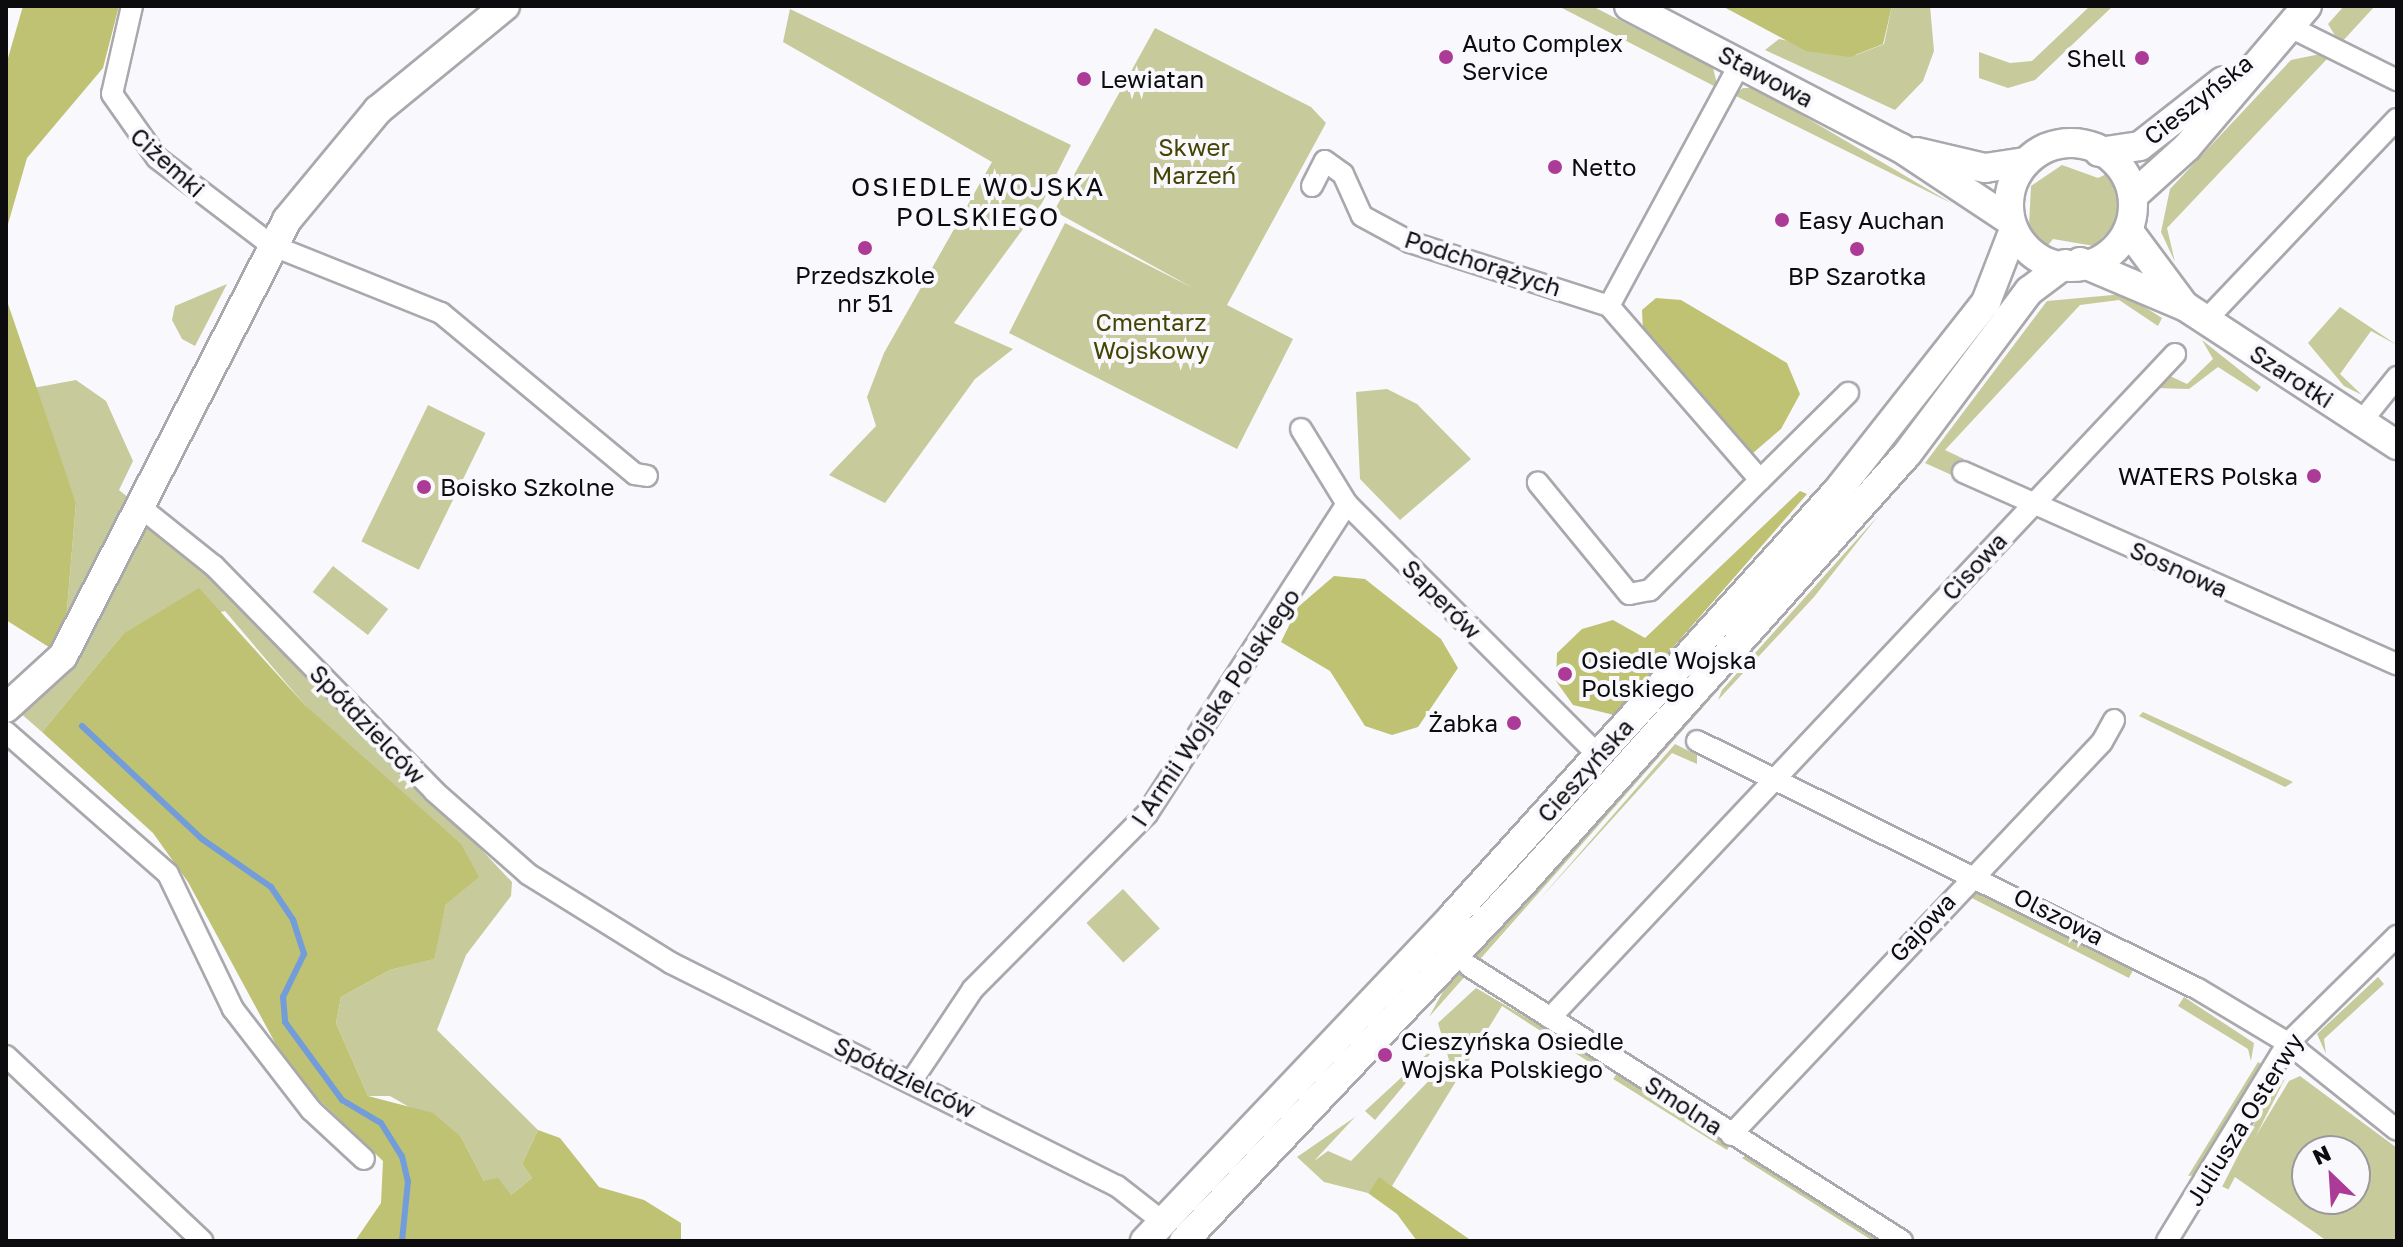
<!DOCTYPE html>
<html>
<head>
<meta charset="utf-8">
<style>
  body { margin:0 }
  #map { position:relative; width:2403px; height:1247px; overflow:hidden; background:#f9f8fd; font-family:"Golos Text",sans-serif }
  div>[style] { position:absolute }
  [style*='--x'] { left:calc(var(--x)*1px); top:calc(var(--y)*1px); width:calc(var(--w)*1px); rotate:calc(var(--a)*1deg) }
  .green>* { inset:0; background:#c7ca9a; transform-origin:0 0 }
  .forest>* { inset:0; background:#bec272 }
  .stream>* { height:6px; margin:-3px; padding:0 3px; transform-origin:3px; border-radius:3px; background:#729cda }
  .roads { filter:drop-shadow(2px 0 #a9a8ad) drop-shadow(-2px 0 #a9a8ad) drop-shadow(0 2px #a9a8ad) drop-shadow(0 -2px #a9a8ad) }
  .street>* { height:20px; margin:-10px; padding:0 10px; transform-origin:10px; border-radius:10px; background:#fff }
  .secondary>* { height:28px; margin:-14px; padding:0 14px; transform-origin:14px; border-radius:14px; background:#fff }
  .secondary>.ring { margin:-14px; padding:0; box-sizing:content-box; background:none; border:28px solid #fff; border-radius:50% }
  .dots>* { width:22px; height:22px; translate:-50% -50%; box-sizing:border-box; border:4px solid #f9f8fd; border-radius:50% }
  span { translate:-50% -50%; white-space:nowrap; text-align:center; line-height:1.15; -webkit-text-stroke:8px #f9f8fd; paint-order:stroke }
  .poi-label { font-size:24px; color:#0c0b0d }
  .left { translate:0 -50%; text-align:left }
  .right { translate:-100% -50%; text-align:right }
  .street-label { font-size:24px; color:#0c0b0d }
  .park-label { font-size:24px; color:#444505 }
  .neighbourhood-label { font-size:26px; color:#0c0b0d; letter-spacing:2px }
  .frame { position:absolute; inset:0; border:8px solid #0c0b0d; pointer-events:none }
  .north { position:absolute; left:2291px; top:1135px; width:80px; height:80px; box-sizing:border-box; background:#f9f8fd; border:2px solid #9a999d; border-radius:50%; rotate:335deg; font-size:22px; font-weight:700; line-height:32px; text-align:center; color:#0c0b0d }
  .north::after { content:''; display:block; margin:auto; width:28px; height:36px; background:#ac3b97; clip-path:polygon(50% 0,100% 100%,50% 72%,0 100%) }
</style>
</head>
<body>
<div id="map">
  <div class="green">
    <i style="clip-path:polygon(1558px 6px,1592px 6px,1713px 68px,1718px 88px)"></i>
    <i style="clip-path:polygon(1892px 6px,1930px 6px,1934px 51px,1923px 81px,1895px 110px,1765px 50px,1779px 39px,1856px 55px,1884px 44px)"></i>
    <i style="clip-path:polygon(2090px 6px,2113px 6px,2035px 80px,2008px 88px,1979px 78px,1979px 52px,2010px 63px,2032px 61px)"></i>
    <i style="clip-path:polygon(2344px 6px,2375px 6px,2340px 44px,2328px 24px)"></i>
    <i style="clip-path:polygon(790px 9px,1071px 145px,1042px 203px,954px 323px,1013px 349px,975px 379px,885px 503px,829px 475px,876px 426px,867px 397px,884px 353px,992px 162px,783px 42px)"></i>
    <i style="clip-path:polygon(1155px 28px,1311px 107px,1326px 123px,1227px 305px,1293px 339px,1237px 449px,1009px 333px,1065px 223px,1193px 288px,1054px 211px)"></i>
    <i style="clip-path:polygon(2325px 53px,2361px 74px,2327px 59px,2167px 228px,2175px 262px,2161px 232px,2170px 189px,2291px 60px)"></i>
    <i style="clip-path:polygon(1743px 88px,1756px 88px,1953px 204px,1734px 95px)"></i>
    <i style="clip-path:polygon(2062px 165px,2098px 178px,2111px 172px,2117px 182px,2120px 219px,2094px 246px,2053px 239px,2045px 249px,2029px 226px,2031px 186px)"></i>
    <i style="clip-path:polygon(227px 284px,195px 346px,182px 339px,172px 320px,175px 306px)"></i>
    <i style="clip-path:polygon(2124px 294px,2162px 318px,2158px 326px,2119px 300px,2080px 305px,1945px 450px,1964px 459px,1956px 477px,1925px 463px,2047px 301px)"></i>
    <i style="clip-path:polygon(2035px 306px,1912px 471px,1429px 1017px,1451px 977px)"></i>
    <i style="clip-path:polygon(2340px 307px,2397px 345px,2371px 331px,2340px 374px,2362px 395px,2344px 386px,2308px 343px)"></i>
    <i style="clip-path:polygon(2202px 340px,2261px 387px,2257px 392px,2218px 367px,2189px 389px,2154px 388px,2170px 376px,2187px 384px,2213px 359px)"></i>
    <i style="clip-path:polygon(76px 380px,106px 401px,133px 461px,119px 490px,214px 566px,512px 882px,511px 896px,466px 955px,437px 1030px,538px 1130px,522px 1164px,532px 1178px,511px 1195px,484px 1181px,461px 1137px,390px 1096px,368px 1096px,336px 1023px,341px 997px,390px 970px,433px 959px,446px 904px,416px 807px,304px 704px,225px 611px,123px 634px,42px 732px,10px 704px,63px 656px,76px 503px,33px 388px)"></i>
    <i style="clip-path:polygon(1387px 389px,1417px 404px,1471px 459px,1400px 520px,1360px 479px,1356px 392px)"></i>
    <i style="left:428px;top:405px;width:64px;height:152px;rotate:26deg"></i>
    <i style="clip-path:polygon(1878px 516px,1814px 597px,1718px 700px,1722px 690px)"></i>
    <i style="left:333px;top:566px;width:70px;height:33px;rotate:38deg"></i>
    <i style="clip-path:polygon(2143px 712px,2198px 737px,2293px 782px,2285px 787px,2139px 716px)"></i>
    <i style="clip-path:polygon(1675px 744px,1697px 755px,1697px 764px,1672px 753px,1538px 901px)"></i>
    <i style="left:1970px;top:887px;width:183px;height:9px;rotate:27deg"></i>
    <i style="left:1123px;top:889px;width:54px;height:50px;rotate:47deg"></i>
    <i style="clip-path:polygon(2378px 977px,2384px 984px,2324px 1039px,2326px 1054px,2317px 1034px)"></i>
    <i style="clip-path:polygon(1476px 988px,1597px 1059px,1597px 1067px,1502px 1006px,1392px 1186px,1379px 1178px,1368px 1193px,1324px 1182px,1297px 1157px,1355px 1117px,1314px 1161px,1328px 1151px,1351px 1161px,1449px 1060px,1438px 1023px)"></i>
    <i style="clip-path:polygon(2184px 997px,2254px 1043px,2251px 1061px,2248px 1049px,2178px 1006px)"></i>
    <i style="clip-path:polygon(1429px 1052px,1430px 1054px,1375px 1120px,1365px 1111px)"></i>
    <i style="clip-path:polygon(2258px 1062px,2264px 1066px,2196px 1175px,2188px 1176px)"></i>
    <i style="left:1617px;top:1073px;width:134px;height:7px;rotate:32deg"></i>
    <i style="left:2279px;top:1075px;width:7px;height:125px;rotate:27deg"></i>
    <i style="clip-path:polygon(evenodd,2300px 1076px,2397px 1148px,2397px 1241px,2327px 1241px,2232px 1175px,2289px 1081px,2300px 1076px,2307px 1151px,2355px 1151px,2355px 1199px,2307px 1199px,2307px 1151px)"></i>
    <i style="clip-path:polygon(1748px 1154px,1887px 1241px,1873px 1241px,1742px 1158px)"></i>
  </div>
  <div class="forest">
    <i style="clip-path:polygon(23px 6px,119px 6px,103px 68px,27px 158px,6px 231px,6px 65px)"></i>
    <i style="clip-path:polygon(1722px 6px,1892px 6px,1883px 44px,1850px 57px,1806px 51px)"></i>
    <i style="clip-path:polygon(6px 298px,76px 503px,63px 656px,6px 620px)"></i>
    <i style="clip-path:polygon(1656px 298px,1681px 300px,1787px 363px,1800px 394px,1781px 429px,1753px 453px,1643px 331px,1642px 310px)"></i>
    <i style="clip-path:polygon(1800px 491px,1807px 494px,1614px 715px,1573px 705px,1556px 681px,1557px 653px,1582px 629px,1613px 620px,1645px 638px)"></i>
    <i style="clip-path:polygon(1334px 576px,1365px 579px,1441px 639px,1458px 668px,1418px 727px,1392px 735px,1365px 726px,1330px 671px,1281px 642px,1298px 607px)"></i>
    <i style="clip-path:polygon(199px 588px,304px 704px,461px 844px,479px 877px,446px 904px,434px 959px,390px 970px,341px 997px,336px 1023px,368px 1096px,433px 1113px,461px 1137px,484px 1181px,498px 1178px,511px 1195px,532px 1178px,522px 1164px,538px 1130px,560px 1138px,599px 1187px,644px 1200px,681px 1223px,681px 1241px,355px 1241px,381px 1203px,383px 1161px,292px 1074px,188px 882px,153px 833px,42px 732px,123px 634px)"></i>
    <i style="clip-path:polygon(1379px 1177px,1392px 1186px,1472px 1241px,1417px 1241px,1397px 1214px,1368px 1193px)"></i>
  </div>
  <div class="stream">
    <i style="--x:82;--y:726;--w:165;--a:43.3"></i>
    <i style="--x:202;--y:839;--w:84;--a:34.8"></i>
    <i style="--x:271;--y:887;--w:40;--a:56"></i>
    <i style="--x:293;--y:920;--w:36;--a:72"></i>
    <i style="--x:304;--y:954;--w:48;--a:116"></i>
    <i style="--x:283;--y:997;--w:25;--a:85"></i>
    <i style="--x:285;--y:1022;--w:97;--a:53.8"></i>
    <i style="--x:342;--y:1100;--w:45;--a:30.5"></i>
    <i style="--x:381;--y:1123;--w:39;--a:58"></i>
    <i style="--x:402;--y:1156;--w:26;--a:77"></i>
    <i style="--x:408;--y:1181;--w:60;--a:95.7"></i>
  </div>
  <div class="roads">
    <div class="street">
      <i style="--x:132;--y:6;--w:90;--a:102.8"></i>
      <i style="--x:112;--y:94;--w:78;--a:54.9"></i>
      <i style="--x:157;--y:158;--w:143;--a:37.3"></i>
      <i style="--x:271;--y:245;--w:183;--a:21.8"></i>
      <i style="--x:441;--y:313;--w:252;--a:39.7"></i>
      <i style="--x:635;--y:474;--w:12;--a:9"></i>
      <i style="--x:2288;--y:26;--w:122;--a:26.4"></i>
      <i style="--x:1312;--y:186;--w:28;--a:-63"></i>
      <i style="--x:1325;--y:161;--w:22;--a:36"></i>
      <i style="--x:1343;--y:174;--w:46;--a:65.7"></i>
      <i style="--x:1362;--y:216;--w:55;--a:28.4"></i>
      <i style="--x:1410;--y:242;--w:209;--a:17.8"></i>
      <i style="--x:1609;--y:306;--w:230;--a:49"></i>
      <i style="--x:1760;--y:480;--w:156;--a:135"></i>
      <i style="--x:1650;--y:590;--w:21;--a:169"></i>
      <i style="--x:1629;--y:594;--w:144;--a:-129.3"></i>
      <i style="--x:1609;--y:306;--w:277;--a:-61.6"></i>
      <i style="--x:2206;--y:320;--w:277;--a:-46.5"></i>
      <i style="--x:2361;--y:422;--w:58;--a:-51.3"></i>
      <i style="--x:1301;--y:429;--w:88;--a:58.5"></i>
      <i style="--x:1347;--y:504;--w:356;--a:45"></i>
      <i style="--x:1963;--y:472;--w:475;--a:23.9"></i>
      <i style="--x:1760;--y:480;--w:124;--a:-44.7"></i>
      <i style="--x:139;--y:506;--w:96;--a:38.7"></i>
      <i style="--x:214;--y:566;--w:315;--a:45.6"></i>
      <i style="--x:434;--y:791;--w:125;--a:41.4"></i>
      <i style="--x:528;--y:874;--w:168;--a:31.9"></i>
      <i style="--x:671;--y:963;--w:499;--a:26.6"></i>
      <i style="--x:1117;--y:1186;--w:58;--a:38"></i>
      <i style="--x:6;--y:732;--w:215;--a:41.2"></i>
      <i style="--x:168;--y:874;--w:150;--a:64.3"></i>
      <i style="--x:233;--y:1009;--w:128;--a:52.3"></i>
      <i style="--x:311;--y:1110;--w:72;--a:42.8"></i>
      <i style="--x:1697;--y:741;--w:559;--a:26.34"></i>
      <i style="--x:2198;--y:989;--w:105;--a:31"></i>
      <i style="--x:2288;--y:1043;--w:139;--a:38.6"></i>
      <i style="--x:1469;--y:966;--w:513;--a:32.42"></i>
      <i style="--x:1550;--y:1018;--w:912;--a:-46.73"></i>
      <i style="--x:6;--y:1056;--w:270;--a:43.3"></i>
      <i style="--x:913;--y:1079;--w:108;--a:-56.3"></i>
      <i style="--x:973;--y:989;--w:247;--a:-45.2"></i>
      <i style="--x:1147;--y:814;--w:369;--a:-57.2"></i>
      <i style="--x:1731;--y:1135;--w:540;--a:-46.65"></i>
      <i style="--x:2102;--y:742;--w:25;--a:-61"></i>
      <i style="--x:2167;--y:1241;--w:232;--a:-58.6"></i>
      <i style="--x:2288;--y:1043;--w:153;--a:-44.5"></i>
    </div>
    <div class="secondary">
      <i style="--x:1629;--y:6;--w:307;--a:27.6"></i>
      <i style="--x:1901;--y:148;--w:128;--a:33.6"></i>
      <i class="ring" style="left:2009px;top:143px;width:96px;height:96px"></i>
      <i style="--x:1916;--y:152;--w:71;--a:13.1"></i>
      <i style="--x:1985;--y:168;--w:40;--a:-8.5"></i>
      <i style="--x:2099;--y:152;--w:41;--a:-8.3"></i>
      <i style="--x:2140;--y:146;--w:105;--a:-38.1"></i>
      <i style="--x:2135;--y:194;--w:70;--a:-42.1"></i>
      <i style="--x:2187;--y:147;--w:185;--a:-49.6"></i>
      <i style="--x:2131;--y:234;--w:87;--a:53.4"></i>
      <i style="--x:2080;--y:262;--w:115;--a:23"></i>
      <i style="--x:2186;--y:307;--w:252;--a:33.2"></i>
      <i style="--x:6;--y:708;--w:77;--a:-42.4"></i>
      <i style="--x:63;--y:656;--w:490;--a:-62.8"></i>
      <i style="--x:287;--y:220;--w:143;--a:-50.4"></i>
      <i style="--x:378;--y:110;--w:164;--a:-39.3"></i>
      <i style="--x:1145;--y:1241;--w:448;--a:-46.5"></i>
      <i style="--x:1453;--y:916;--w:576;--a:-47.89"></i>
      <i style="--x:1839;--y:489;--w:238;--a:-51.8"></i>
      <i style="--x:1986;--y:302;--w:75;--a:-68.9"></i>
      <i style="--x:1184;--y:1241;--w:487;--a:-46.6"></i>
      <i style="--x:1519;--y:887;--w:581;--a:-48.14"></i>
      <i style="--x:1907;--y:454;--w:204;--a:-53.2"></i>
      <i style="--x:2029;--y:291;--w:45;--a:-36.9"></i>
    </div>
  </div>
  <div class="dots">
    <i style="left:1446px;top:57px;background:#ac3b97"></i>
    <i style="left:2142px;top:58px;background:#ac3b97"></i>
    <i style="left:1084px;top:79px;background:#ac3b97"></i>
    <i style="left:1555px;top:167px;background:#ac3b97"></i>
    <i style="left:1782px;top:220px;background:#ac3b97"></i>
    <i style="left:865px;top:248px;background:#ac3b97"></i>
    <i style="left:1857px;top:249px;background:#ac3b97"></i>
    <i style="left:2314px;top:476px;background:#ac3b97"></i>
    <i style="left:424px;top:487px;background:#ac3b97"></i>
    <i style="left:1565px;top:674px;background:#ac3b97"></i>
    <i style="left:1514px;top:723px;background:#ac3b97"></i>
    <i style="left:1385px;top:1055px;background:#ac3b97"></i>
  </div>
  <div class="poi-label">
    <span class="left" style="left:1462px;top:57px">Auto Complex<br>Service</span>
    <span class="right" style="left:2126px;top:58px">Shell</span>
    <span class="left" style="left:1100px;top:79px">Lewiatan</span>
    <span class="left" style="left:1571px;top:167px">Netto</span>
    <span class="left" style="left:1798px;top:220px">Easy Auchan</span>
    <span style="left:865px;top:289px">Przedszkole<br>nr 51</span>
    <span style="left:1857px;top:276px">BP Szarotka</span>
    <span class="right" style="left:2298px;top:476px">WATERS Polska</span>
    <span class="left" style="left:440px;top:487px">Boisko Szkolne</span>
    <span class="left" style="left:1581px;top:674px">Osiedle Wojska<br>Polskiego</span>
    <span class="right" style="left:1498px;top:723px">Żabka</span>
    <span class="left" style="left:1401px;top:1055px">Cieszyńska Osiedle<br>Wojska Polskiego</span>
  </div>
  <div class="street-label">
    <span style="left:1766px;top:76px;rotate:28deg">Stawowa</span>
    <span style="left:2198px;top:99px;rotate:-38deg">Cieszyńska</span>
    <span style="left:168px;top:162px;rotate:42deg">Ciżemki</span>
    <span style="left:1483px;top:263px;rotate:18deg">Podchorążych</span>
    <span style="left:2292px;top:376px;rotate:33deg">Szarotki</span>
    <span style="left:1974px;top:566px;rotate:-47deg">Cisowa</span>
    <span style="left:2179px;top:569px;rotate:24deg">Sosnowa</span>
    <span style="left:1442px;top:599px;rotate:45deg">Saperów</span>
    <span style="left:1215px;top:707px;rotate:-56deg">I Armii Wojska Polskiego</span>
    <span style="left:368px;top:724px;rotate:46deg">Spółdzielców</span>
    <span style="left:1585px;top:770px;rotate:-48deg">Cieszyńska</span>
    <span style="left:2059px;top:916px;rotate:27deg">Olszowa</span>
    <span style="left:1922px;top:927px;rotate:-47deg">Gajowa</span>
    <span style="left:905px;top:1077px;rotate:26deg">Spółdzielców</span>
    <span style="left:1684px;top:1105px;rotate:33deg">Smolna</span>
    <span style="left:2244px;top:1119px;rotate:-58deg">Juliusza Osterwy</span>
  </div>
  <div class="park-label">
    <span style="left:1194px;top:161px">Skwer<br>Marzeń</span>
    <span style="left:1151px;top:336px">Cmentarz<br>Wojskowy</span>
  </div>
  <div class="neighbourhood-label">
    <span style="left:978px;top:202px">OSIEDLE WOJSKA<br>POLSKIEGO</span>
  </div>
  <div class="frame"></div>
  <div class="north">N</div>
</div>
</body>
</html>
